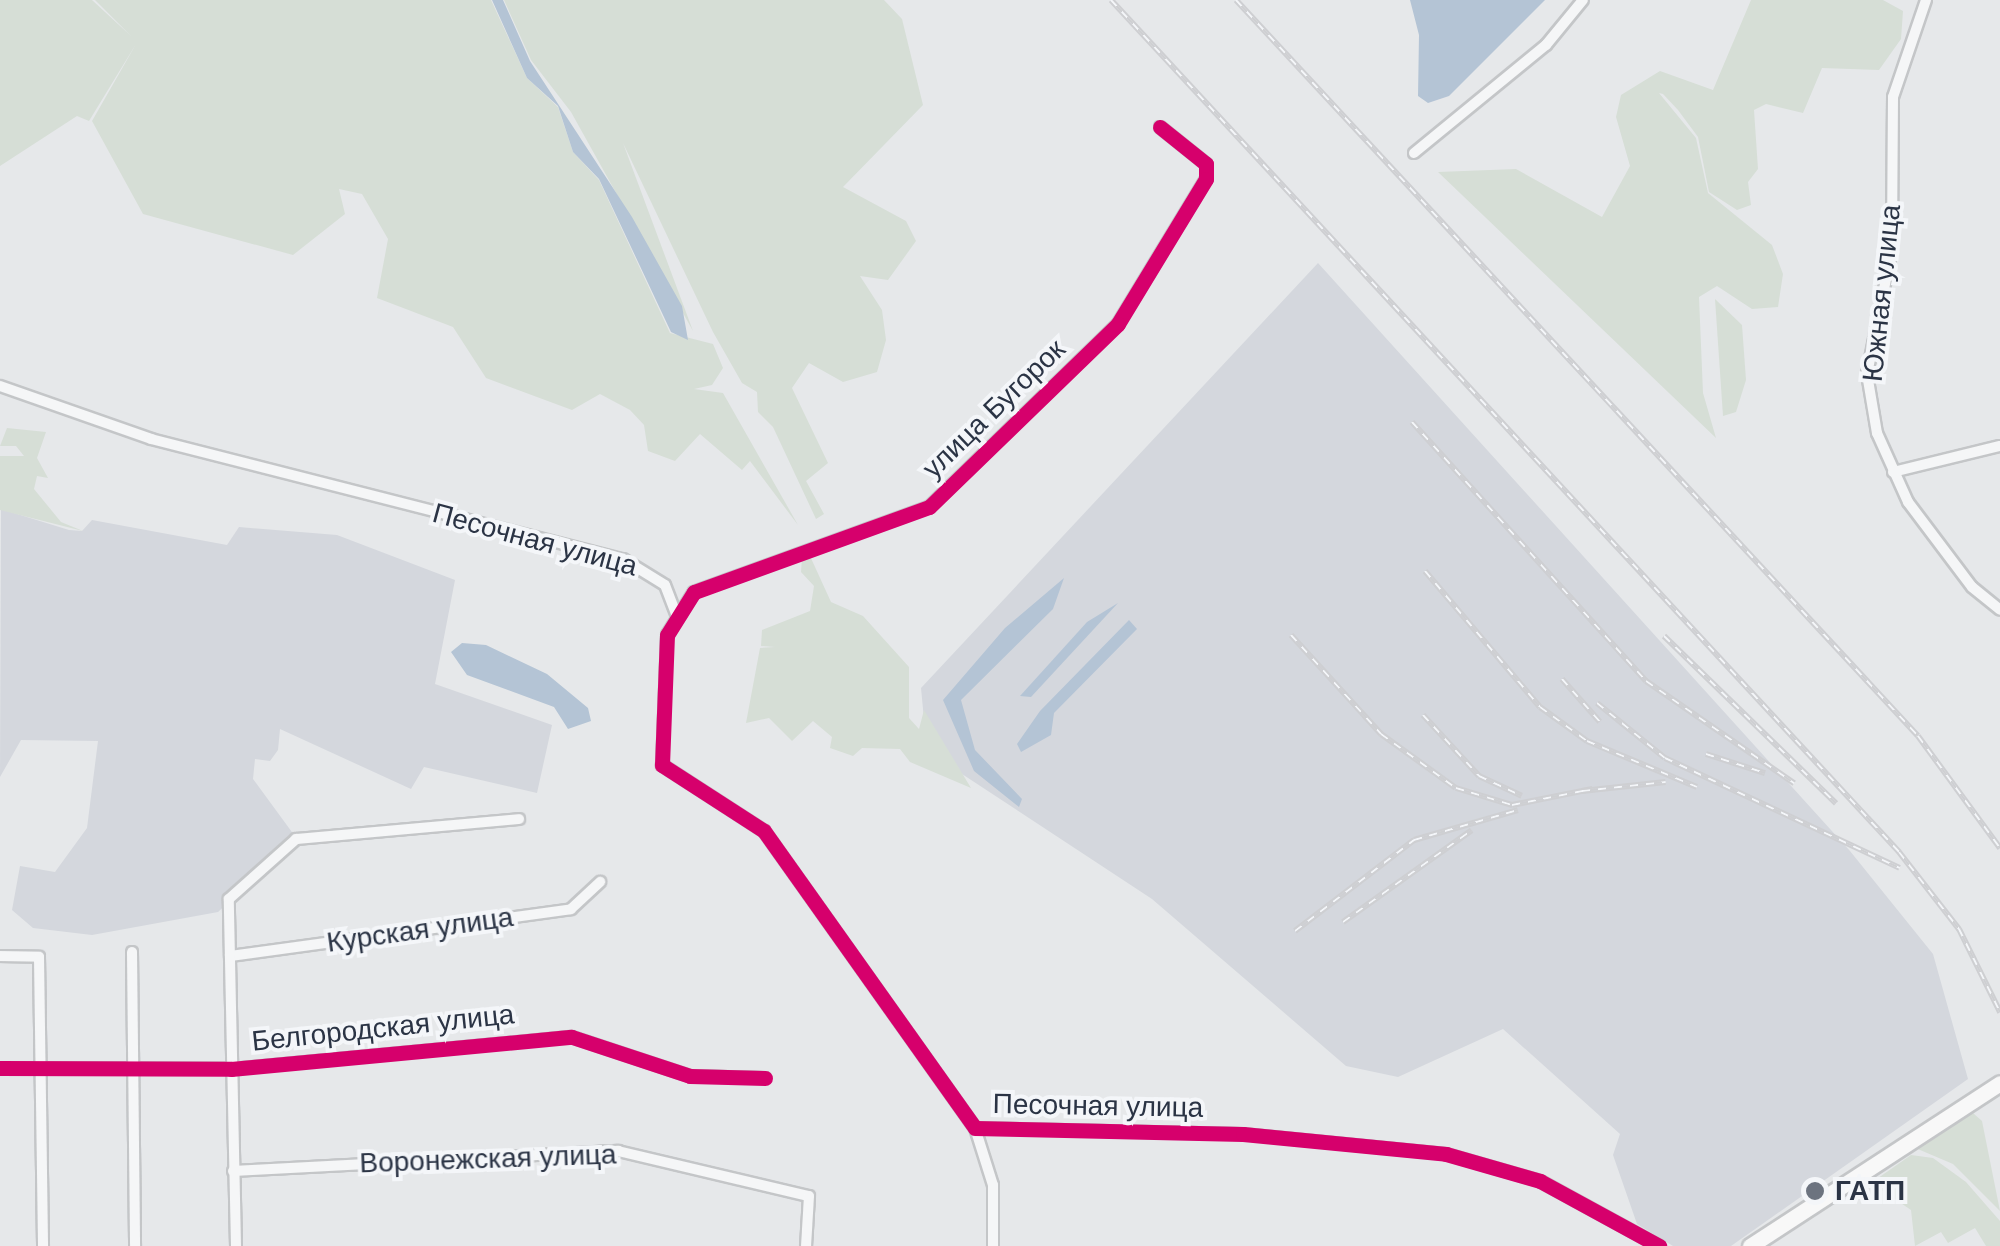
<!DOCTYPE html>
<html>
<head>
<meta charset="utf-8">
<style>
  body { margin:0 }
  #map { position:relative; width:2000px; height:1246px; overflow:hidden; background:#e6e8ea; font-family:Arial,sans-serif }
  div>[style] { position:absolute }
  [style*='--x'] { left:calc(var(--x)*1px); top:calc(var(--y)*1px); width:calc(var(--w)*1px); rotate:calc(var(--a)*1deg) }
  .built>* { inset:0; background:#d4d7dd }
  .green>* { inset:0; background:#d6ded6 }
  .water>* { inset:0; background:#b4c4d5 }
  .roads { filter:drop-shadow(2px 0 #c4c6c8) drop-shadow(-2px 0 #c4c6c8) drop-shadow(0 2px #c4c6c8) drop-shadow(0 -2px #c4c6c8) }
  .minor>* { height:10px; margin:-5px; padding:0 5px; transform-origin:5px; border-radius:5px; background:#f5f6f7 }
  .primary>* { height:15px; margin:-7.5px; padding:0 7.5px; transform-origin:7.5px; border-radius:7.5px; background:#f8f8f8 }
  .rail>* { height:6px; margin-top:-3px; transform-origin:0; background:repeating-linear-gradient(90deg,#f4f6f9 0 8px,#cecfd2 0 16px); box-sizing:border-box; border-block:2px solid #cecfd2 }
  .cycleway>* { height:15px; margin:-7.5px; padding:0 7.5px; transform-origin:7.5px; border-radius:7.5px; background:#d6006c }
  .dots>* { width:28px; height:28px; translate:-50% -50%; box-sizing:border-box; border:5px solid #f4f6f9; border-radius:50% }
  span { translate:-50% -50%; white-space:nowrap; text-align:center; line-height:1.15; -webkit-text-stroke:8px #f4f6f9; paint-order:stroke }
  .street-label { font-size:28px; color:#2b3445 }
  .poi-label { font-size:28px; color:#2b3445; font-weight:700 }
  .left { translate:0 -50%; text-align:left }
</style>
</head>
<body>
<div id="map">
  <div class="built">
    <i style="clip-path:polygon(1318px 263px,1850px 851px,1933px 954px,1968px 1079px,1731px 1246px,1673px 1246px,1637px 1224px,1613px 1155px,1620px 1134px,1503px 1029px,1398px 1077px,1346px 1066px,1152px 899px,927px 751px,921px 688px)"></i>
    <i style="clip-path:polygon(1px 509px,69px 530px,82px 531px,92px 520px,227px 545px,239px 527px,337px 535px,455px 580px,435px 684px,552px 725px,537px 793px,424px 767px,411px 789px,280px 729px,278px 750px,270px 761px,255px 759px,253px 779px,297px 839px,218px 912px,92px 935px,33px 928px,12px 910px,20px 866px,55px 872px,87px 828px,98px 741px,21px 740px,0 777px)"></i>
  </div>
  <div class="green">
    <i style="clip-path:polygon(0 0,92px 0,131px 36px,95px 0,491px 0,527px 78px,558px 107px,573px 152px,599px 180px,670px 333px,713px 344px,723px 368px,712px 385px,694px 389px,723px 393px,798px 525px,750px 461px,742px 470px,700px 434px,675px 461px,648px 451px,644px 425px,630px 410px,600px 394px,572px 410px,486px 378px,453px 327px,377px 298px,388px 239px,362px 194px,339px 189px,345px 214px,293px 255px,143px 214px,92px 121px,136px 44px,89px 121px,77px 116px,0 166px)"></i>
    <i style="clip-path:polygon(504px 0,884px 0,902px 19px,923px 105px,843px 187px,906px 221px,916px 241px,888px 280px,860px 276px,882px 310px,886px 340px,877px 372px,843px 382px,809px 363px,792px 388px,828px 463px,806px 481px,824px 514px,816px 519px,773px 427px,758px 412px,757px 392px,742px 383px,713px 332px,623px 143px,693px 331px,571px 112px,531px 60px)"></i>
    <i style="clip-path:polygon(1751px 0,1883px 0,1903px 11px,1901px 39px,1879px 70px,1822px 68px,1803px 113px,1766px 104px,1754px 110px,1758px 169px,1748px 182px,1751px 205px,1737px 210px,1709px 192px,1698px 137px,1678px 110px,1663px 94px,1659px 93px,1696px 138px,1708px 193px,1772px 245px,1783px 274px,1778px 307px,1752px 309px,1717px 286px,1699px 297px,1703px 393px,1716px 438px,1438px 172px,1516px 169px,1602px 217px,1630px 166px,1616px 117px,1621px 95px,1660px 71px,1713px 90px)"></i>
    <i style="clip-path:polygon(1715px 299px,1742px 325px,1746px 380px,1736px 412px,1723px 416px)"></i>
    <i style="clip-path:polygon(7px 428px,46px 432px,37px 458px,48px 478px,37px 476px,34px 489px,61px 522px,83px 531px,0 510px,0 456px,24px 456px,16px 446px,0 446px)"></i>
    <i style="clip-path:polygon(810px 556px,831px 602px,863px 616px,909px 667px,909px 718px,919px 729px,924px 710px,971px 788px,910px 762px,900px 749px,862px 748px,853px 756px,830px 748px,832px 737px,813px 721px,792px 741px,769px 718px,746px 723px,760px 648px,775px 647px,761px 646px,762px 630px,810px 611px,814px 586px,801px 572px,802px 557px)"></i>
    <i style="clip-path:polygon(1973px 1113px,1982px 1121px,2000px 1211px,1953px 1164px,1913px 1147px)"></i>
    <i style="clip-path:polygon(1911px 1155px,1933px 1158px,1966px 1182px,2000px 1221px,2000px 1246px,1986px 1246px,1975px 1228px,1948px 1243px,1941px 1232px,1915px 1246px,1911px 1210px,1871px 1183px)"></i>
  </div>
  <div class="water">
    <i style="clip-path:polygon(492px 0,503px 0,530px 61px,632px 217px,682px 306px,688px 340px,671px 332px,599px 179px,573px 152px,558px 106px,527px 78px)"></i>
    <i style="clip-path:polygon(1410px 0,1545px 0,1449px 96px,1428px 103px,1418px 96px,1419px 35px)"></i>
    <i style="clip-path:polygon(1064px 578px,1053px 609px,961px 700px,975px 750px,1022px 799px,1019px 807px,974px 771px,943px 700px,1005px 628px)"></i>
    <i style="clip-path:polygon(1118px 603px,1031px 697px,1020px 696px,1087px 622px)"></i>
    <i style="clip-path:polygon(1129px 620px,1137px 629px,1054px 713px,1051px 735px,1021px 752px,1017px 744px,1040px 711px)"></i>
    <i style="clip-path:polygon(462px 643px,486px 645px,547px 674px,588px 708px,591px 721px,568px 729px,554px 707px,467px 675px,451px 652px)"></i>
  </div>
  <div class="roads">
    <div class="minor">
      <i style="--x:1926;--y:0;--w:102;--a:108.8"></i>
      <i style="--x:1893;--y:97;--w:152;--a:90.4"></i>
      <i style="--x:1892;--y:249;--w:127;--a:101.3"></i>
      <i style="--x:1867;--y:374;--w:60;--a:80.4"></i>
      <i style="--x:1877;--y:433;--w:76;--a:65.8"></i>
      <i style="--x:1908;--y:502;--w:106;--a:53"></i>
      <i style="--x:1972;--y:587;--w:36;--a:39"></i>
      <i style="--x:1160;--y:127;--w:59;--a:38.8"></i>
      <i style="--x:1206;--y:164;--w:15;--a:90"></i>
      <i style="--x:1206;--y:179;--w:170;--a:121.3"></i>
      <i style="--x:1118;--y:324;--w:263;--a:135.9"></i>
      <i style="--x:929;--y:507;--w:250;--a:160.1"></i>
      <i style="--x:694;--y:592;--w:51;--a:122.1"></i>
      <i style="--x:667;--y:635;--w:130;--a:92.2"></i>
      <i style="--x:662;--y:765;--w:121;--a:32.9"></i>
      <i style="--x:764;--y:831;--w:364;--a:54.6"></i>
      <i style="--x:975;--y:1128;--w:268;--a:1.3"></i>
      <i style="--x:1243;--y:1134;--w:204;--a:5.6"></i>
      <i style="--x:1446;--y:1154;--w:98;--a:16"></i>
      <i style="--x:1540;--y:1181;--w:136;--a:28.6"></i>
      <i style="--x:1414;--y:153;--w:171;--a:-39.3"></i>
      <i style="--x:1546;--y:45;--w:58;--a:-50.6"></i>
      <i style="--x:0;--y:386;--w:160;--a:19.3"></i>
      <i style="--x:151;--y:439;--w:487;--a:14.3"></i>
      <i style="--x:623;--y:559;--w:49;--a:31.8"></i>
      <i style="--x:665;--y:585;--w:31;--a:69"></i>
      <i style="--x:1893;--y:472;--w:110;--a:-13.7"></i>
      <i style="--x:132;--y:952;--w:294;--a:89.4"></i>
      <i style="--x:0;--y:956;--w:39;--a:1"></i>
      <i style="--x:39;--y:957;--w:289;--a:89.2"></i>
      <i style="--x:230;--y:956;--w:344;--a:-7.8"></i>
      <i style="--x:571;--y:909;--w:40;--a:-43"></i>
      <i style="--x:0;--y:1068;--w:231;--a:0.2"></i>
      <i style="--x:231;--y:1069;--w:342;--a:-5.4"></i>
      <i style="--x:572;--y:1037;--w:124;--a:18.3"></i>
      <i style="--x:690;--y:1076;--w:75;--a:1.5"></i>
      <i style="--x:975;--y:1128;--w:60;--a:72.5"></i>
      <i style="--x:993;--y:1185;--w:61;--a:90"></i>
      <i style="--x:233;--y:1171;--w:386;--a:-3"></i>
      <i style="--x:618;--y:1151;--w:196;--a:13.3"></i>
      <i style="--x:809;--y:1196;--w:50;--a:93.4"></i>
      <i style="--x:236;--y:1246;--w:347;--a:-91.2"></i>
      <i style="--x:229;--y:899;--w:90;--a:-41.8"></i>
      <i style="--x:296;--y:839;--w:224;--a:-5.1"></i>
    </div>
    <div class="primary">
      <i style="--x:1750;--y:1246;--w:298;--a:-33.1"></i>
    </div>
  </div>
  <div class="rail">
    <i style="--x:1111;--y:0;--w:1161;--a:47.23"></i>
    <i style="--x:1899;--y:852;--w:98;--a:52.1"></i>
    <i style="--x:1959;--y:929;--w:93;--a:63.7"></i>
    <i style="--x:1236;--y:0;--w:1003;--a:47.18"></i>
    <i style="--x:1918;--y:736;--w:139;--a:53.8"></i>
    <i style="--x:1412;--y:422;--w:349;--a:47.9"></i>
    <i style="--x:1646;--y:681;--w:180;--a:34.6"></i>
    <i style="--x:1425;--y:571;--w:178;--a:49.8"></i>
    <i style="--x:1540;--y:707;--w:58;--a:35.9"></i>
    <i style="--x:1587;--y:741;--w:119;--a:22.7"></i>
    <i style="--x:1291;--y:635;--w:134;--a:47.7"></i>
    <i style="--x:1381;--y:734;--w:92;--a:35.8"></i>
    <i style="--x:1456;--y:788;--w:59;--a:16.9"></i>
    <i style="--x:1512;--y:805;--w:82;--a:-11.3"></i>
    <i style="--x:1664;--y:636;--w:240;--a:44.2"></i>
    <i style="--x:1562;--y:679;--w:57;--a:48.5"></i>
    <i style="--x:1597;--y:703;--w:87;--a:39"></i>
    <i style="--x:1665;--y:758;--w:259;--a:25.1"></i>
    <i style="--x:1423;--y:715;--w:83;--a:47.4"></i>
    <i style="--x:1479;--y:776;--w:47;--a:24.9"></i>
    <i style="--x:1706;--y:754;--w:62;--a:17.9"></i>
    <i style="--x:1582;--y:791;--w:84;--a:-6.1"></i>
    <i style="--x:1343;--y:922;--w:158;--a:-35.5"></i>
    <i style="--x:1295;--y:931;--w:150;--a:-37.4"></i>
    <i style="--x:1414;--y:840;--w:108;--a:-16.1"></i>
  </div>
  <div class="cycleway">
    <i style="--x:1160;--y:127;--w:59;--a:38.8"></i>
    <i style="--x:1206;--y:164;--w:15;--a:90"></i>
    <i style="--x:1206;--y:179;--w:170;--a:121.3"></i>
    <i style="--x:1118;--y:324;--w:263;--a:135.9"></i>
    <i style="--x:929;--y:507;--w:250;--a:160.1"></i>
    <i style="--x:694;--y:592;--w:51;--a:122.1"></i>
    <i style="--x:667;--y:635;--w:130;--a:92.2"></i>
    <i style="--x:662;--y:765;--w:121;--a:32.9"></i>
    <i style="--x:764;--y:831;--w:364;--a:54.6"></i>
    <i style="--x:975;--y:1128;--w:268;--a:1.3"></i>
    <i style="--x:1243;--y:1134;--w:204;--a:5.6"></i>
    <i style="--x:1446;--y:1154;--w:98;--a:16"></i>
    <i style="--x:1540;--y:1181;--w:136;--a:28.6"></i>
    <i style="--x:0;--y:1068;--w:231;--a:0.2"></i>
    <i style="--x:231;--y:1069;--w:342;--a:-5.4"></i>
    <i style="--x:572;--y:1037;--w:124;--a:18.3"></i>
    <i style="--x:690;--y:1076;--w:75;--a:1.5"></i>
  </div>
  <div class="dots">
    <i style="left:1815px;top:1191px;background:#6c737f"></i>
  </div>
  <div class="street-label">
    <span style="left:1882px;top:293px;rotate:-84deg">Южная улица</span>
    <span style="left:994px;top:409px;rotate:-44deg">улица Бугорок</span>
    <span style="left:535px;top:540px;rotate:15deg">Песочная улица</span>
    <span style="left:420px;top:930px;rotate:-8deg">Курская улица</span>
    <span style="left:383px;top:1028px;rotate:-6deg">Белгородская улица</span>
    <span style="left:1098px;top:1106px;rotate:1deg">Песочная улица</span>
    <span style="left:488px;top:1159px;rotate:-2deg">Воронежская улица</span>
  </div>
  <div class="poi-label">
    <span class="left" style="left:1835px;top:1191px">ГАТП</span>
  </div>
</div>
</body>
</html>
